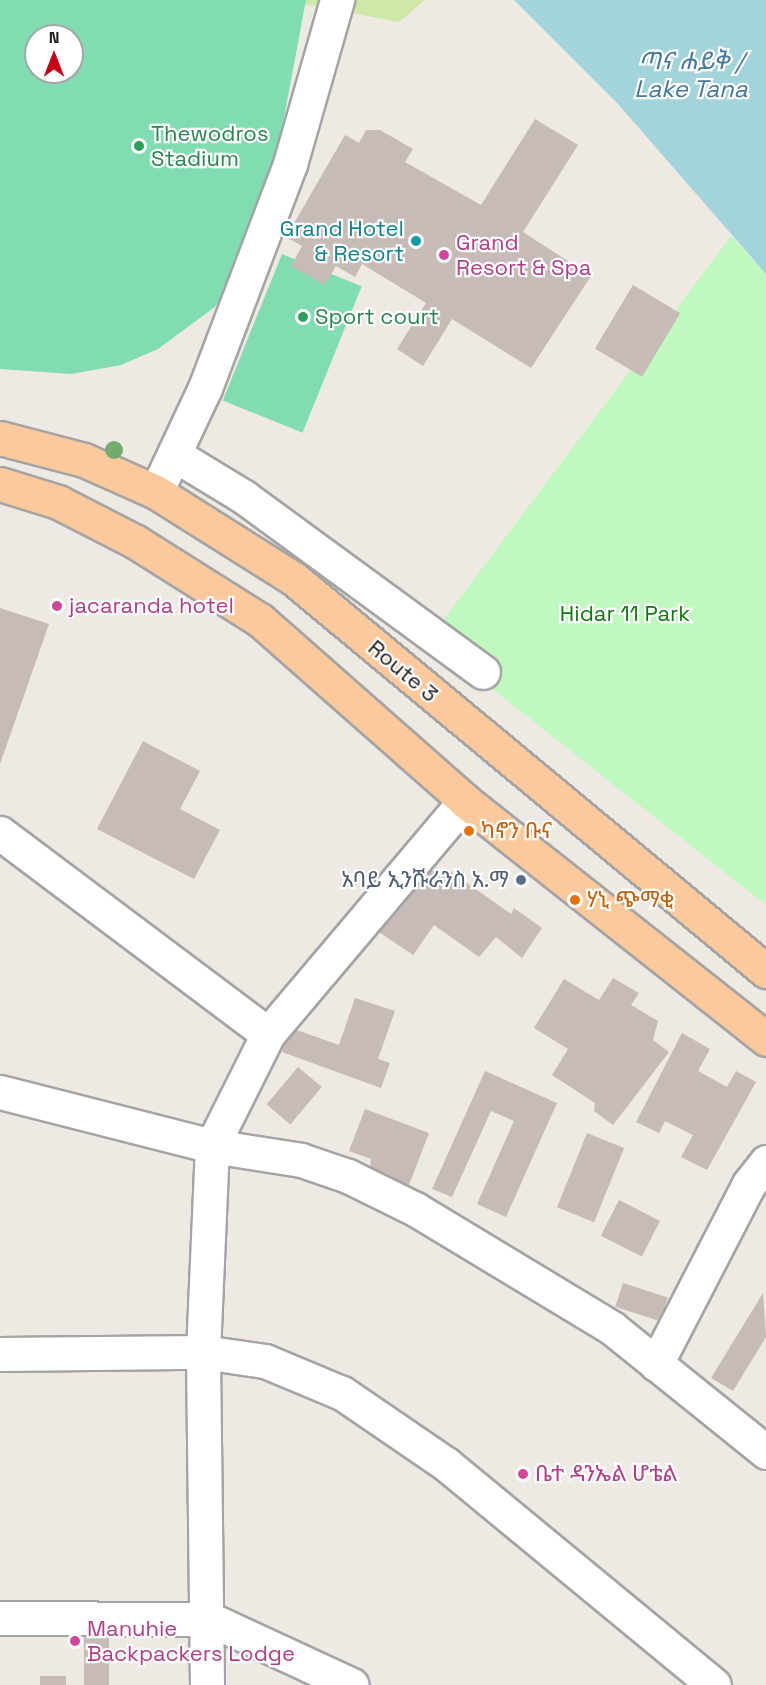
<!DOCTYPE html>
<html>
<head>
<meta charset="utf-8">
<style>
  body { margin:0 }
  #map { position:relative; width:766px; height:1685px; overflow:hidden; background:#eee9e3; font-family:"Space Grotesk","Noto Sans Ethiopic",sans-serif }
  div>[style] { position:absolute }
  [style*='--x'] { left:calc(var(--x)*1px); top:calc(var(--y)*1px); width:calc(var(--w)*1px); rotate:calc(var(--a)*1deg) }
  .grass>* { inset:0; background:#cee8a8 }
  .park>* { inset:0; background:#c0f9bf }
  .pitch>* { inset:0; background:#81ddb1; transform-origin:0 0 }
  .water>* { inset:0; background:#a3d4dc }
  .building>* { inset:0; background:#c6bbb6; transform-origin:0 0 }
  .roads { filter:drop-shadow(2px 0 #a4a4a4) drop-shadow(-2px 0 #a4a4a4) drop-shadow(0 2px #a4a4a4) drop-shadow(0 -2px #a4a4a4) }
  .minor>* { height:33px; margin:-16.5px; padding:0 16.5px; transform-origin:16.5px; border-radius:16.5px; background:#fff }
  .major>* { height:33px; margin:-16.5px; padding:0 16.5px; transform-origin:16.5px; border-radius:16.5px; background:#fbc99b }
  .trees>* { width:18px; height:18px; margin:-9px; border-radius:50%; background:#72ac6d }
  .dots>* { width:16px; height:16px; translate:-50% -50%; box-sizing:border-box; border:3px solid #fff; border-radius:50% }
  span { translate:-50% -50%; white-space:nowrap; text-align:center; line-height:1.15; -webkit-text-stroke:4.5px #fff; paint-order:stroke }
  .leisure-label { font-size:22px; color:#27864d }
  .left { translate:0 -50%; text-align:left }
  .culture-label { font-size:22px; color:#0d838f }
  .right { translate:-100% -50%; text-align:right }
  .hotel-label { font-size:22px; color:#b23c85 }
  .park-label { font-size:22px; color:#0d7a0c }
  .street-label { font-size:22px; color:#1d1d1d }
  .food-label { font-size:22px; color:#c56008 }
  .service-label { font-size:22px; color:#4e5e75 }
  .water-label { font-size:24px; color:#44789c; font-style:italic }
  .north { position:absolute; left:24px; top:24px; width:60px; height:60px; box-sizing:border-box; background:#fff; border:2px solid #a5a5a5; border-radius:50%; rotate:0deg; font-size:16px; font-weight:700; line-height:24px; text-align:center; color:#1d1d1d }
  .north::after { content:''; display:block; margin:auto; width:21px; height:27px; background:#c80214; clip-path:polygon(50% 0,100% 100%,50% 72%,0 100%) }
</style>
</head>
<body>
<div id="map">
  <div class="grass">
    <i style="clip-path:polygon(306px 0,425px 0,399px 22px,305px 4px)"></i>
  </div>
  <div class="park">
    <i style="clip-path:polygon(731px 236px,766px 274px,766px 905px,429px 639px)"></i>
  </div>
  <div class="pitch">
    <i style="clip-path:polygon(evenodd,0 0,306px 0,265px 219px,247px 259px,215px 307px,158px 349px,121px 365px,71px 374px,0 369px,0 0,36px 36px,72px 36px,72px 72px,36px 72px,36px 36px)"></i>
    <i style="left:282px;top:254px;width:86px;height:158px;rotate:22deg"></i>
  </div>
  <div class="water">
    <i style="clip-path:polygon(514px 0,766px 0,766px 274px,618px 104px)"></i>
  </div>
  <div class="building">
    <i style="clip-path:polygon(535px 119px,578px 145px,523px 232px,591px 276px,531px 368px,452px 319px,423px 366px,397px 349px,426px 303px,362px 264px,355px 277px,336px 266px,325px 285px,291px 266px,302px 246px,286px 237px,345px 135px,359px 143px,366px 130px,380px 130px,413px 149px,405px 162px,481px 205px)"></i>
    <i style="left:633px;top:285px;width:55px;height:74px;rotate:31deg"></i>
    <i style="clip-path:polygon(0 608px,49px 624px,0 764px)"></i>
    <i style="clip-path:polygon(143px 741px,200px 771px,180px 809px,220px 830px,194px 879px,97px 829px)"></i>
    <i style="clip-path:polygon(414px 871px,450px 871px,511px 914px,514px 908px,542px 928px,522px 958px,496px 937px,479px 957px,434px 925px,413px 955px,373px 928px)"></i>
    <i style="clip-path:polygon(613px 978px,639px 993px,631px 1005px,658px 1021px,653px 1040px,669px 1052px,613px 1125px,594px 1111px,595px 1103px,552px 1075px,568px 1049px,534px 1028px,564px 979px,599px 1000px)"></i>
    <i style="clip-path:polygon(355px 998px,395px 1011px,378px 1059px,390px 1063px,381px 1088px,282px 1052px,291px 1028px,339px 1045px)"></i>
    <i style="clip-path:polygon(682px 1033px,710px 1049px,698px 1071px,727px 1087px,736px 1071px,756px 1082px,707px 1170px,681px 1157px,693px 1135px,665px 1121px,659px 1133px,636px 1122px)"></i>
    <i style="left:298px;top:1067px;width:31px;height:49px;rotate:40deg"></i>
    <i style="clip-path:polygon(485px 1071px,557px 1103px,506px 1217px,477px 1204px,514px 1121px,491px 1111px,452px 1197px,432px 1189px)"></i>
    <i style="clip-path:polygon(365px 1109px,429px 1133px,409px 1185px,370px 1171px,371px 1159px,349px 1151px)"></i>
    <i style="left:587px;top:1133px;width:40px;height:80px;rotate:22deg"></i>
    <i style="left:619px;top:1200px;width:46px;height:40px;rotate:27deg"></i>
    <i style="left:623px;top:1283px;width:47px;height:25px;rotate:18deg"></i>
    <i style="clip-path:polygon(763px 1293px,766px 1337px,733px 1391px,711px 1378px)"></i>
    <i style="left:109px;top:1636px;width:49px;height:25px;rotate:90deg"></i>
    <i style="left:66px;top:1676px;width:9px;height:26px;rotate:90deg"></i>
  </div>
  <div class="roads">
    <div class="minor">
      <i style="--x:175;--y:455;--w:81;--a:31.3"></i>
      <i style="--x:244;--y:497;--w:296;--a:36.2"></i>
      <i style="--x:156;--y:492;--w:115;--a:-64.8"></i>
      <i style="--x:205;--y:388;--w:240;--a:-69.2"></i>
      <i style="--x:290;--y:164;--w:171;--a:-74"></i>
      <i style="--x:0;--y:833;--w:335;--a:36.9"></i>
      <i style="--x:0;--y:1092;--w:219;--a:14.3"></i>
      <i style="--x:212;--y:1146;--w:90;--a:8.9"></i>
      <i style="--x:301;--y:1160;--w:50;--a:18.8"></i>
      <i style="--x:348;--y:1176;--w:75;--a:26.2"></i>
      <i style="--x:415;--y:1209;--w:230;--a:31.1"></i>
      <i style="--x:612;--y:1328;--w:198;--a:38.8"></i>
      <i style="--x:0;--y:1354;--w:203;--a:-0.6"></i>
      <i style="--x:203;--y:1352;--w:63;--a:8.3"></i>
      <i style="--x:265;--y:1361;--w:83;--a:22.6"></i>
      <i style="--x:342;--y:1393;--w:126;--a:34.3"></i>
      <i style="--x:446;--y:1464;--w:347;--a:39.5"></i>
      <i style="--x:656;--y:1364;--w:203;--a:-62.7"></i>
      <i style="--x:749;--y:1184;--w:28;--a:-52"></i>
      <i style="--x:0;--y:1618;--w:209;--a:0.3"></i>
      <i style="--x:209;--y:1619;--w:157;--a:24.8"></i>
      <i style="--x:207;--y:1685;--w:333;--a:-90.7"></i>
      <i style="--x:203;--y:1352;--w:206;--a:-87.5"></i>
      <i style="--x:212;--y:1146;--w:125;--a:-63.4"></i>
      <i style="--x:268;--y:1034;--w:305;--a:-49.8"></i>
    </div>
    <div class="major">
      <i style="--x:0;--y:438;--w:87;--a:14.7"></i>
      <i style="--x:84;--y:460;--w:79;--a:24"></i>
      <i style="--x:156;--y:492;--w:163;--a:32.2"></i>
      <i style="--x:294;--y:579;--w:614;--a:39.71"></i>
      <i style="--x:0;--y:484;--w:61;--a:17.2"></i>
      <i style="--x:58;--y:502;--w:88;--a:27.1"></i>
      <i style="--x:136;--y:542;--w:146;--a:32.2"></i>
      <i style="--x:260;--y:620;--w:273;--a:41.4"></i>
      <i style="--x:465;--y:801;--w:384;--a:38.3"></i>
    </div>
  </div>
  <div class="trees">
    <i style="left:114px;top:450px"></i>
  </div>
  <div class="dots">
    <i style="left:139px;top:146px;background:#2e9e5b"></i>
    <i style="left:416px;top:241px;background:#0f9aa8"></i>
    <i style="left:444px;top:255px;background:#d1479c"></i>
    <i style="left:303px;top:317px;background:#2e9e5b"></i>
    <i style="left:57px;top:606px;background:#d1479c"></i>
    <i style="left:469px;top:831px;background:#e8710a"></i>
    <i style="left:521px;top:880px;background:#5c6f8a"></i>
    <i style="left:575px;top:900px;background:#e8710a"></i>
    <i style="left:523px;top:1474px;background:#d1479c"></i>
    <i style="left:75px;top:1641px;background:#d1479c"></i>
  </div>
  <div class="leisure-label">
    <span class="left" style="left:151px;top:146px">Thewodros<br>Stadium</span>
    <span class="left" style="left:315px;top:317px">Sport court</span>
  </div>
  <div class="culture-label">
    <span class="right" style="left:404px;top:241px">Grand Hotel<br>&amp; Resort</span>
  </div>
  <div class="hotel-label">
    <span class="left" style="left:456px;top:255px">Grand<br>Resort &amp; Spa</span>
    <span class="left" style="left:69px;top:606px">jacaranda hotel</span>
    <span class="left" style="left:535px;top:1474px">ቤተ ዳንኤል ሆቴል</span>
    <span class="left" style="left:87px;top:1641px">Manuhie<br>Backpackers Lodge</span>
  </div>
  <div class="park-label">
    <span style="left:625px;top:614px">Hidar 11 Park</span>
  </div>
  <div class="street-label">
    <span style="left:403px;top:671px;rotate:40deg">Route 3</span>
  </div>
  <div class="food-label">
    <span class="left" style="left:481px;top:831px">ካኖን ቡና</span>
    <span class="left" style="left:587px;top:900px">ሃኒ ጭማቂ</span>
  </div>
  <div class="service-label">
    <span class="right" style="left:509px;top:880px">አባይ ኢንሹራንስ አ.ማ</span>
  </div>
  <div class="water-label">
    <span style="left:691px;top:75px">ጣና ሐይቅ /<br>Lake Tana</span>
  </div>
  <div class="north">N</div>
</div>
</body>
</html>
